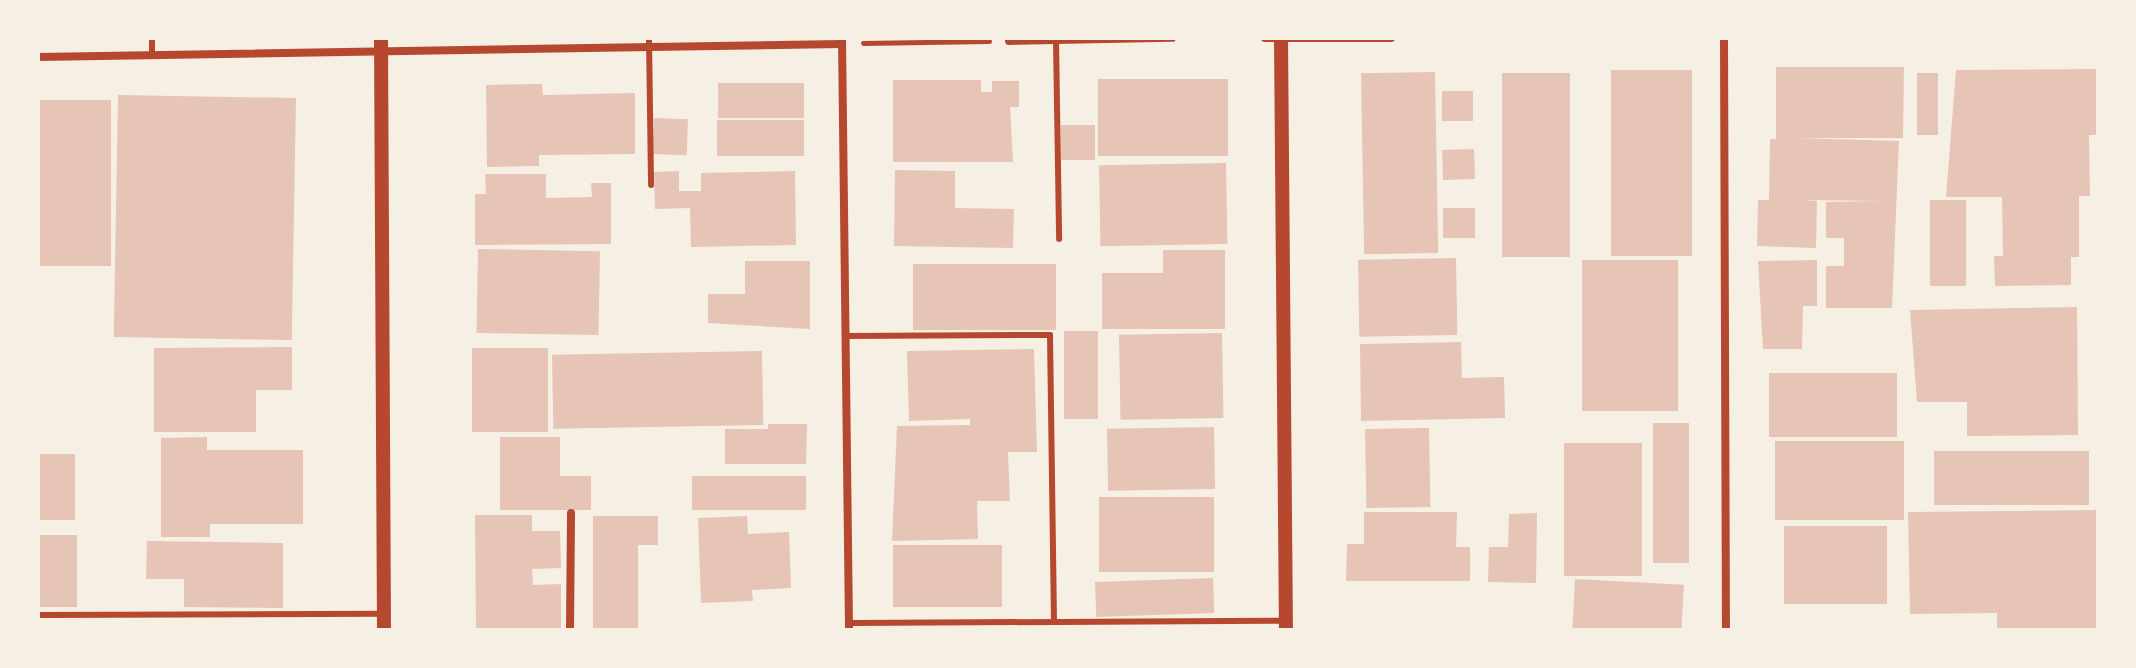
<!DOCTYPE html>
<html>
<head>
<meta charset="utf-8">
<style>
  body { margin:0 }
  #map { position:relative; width:2136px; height:668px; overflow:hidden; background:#f6efe4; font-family:Barlow,sans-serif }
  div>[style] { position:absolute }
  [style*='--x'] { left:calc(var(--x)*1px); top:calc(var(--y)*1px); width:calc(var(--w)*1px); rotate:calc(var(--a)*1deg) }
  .building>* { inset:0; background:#e6c5b7; transform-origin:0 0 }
  .path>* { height:5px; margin:-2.5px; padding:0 2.5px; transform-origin:2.5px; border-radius:2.5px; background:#b5482f }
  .service>* { height:6px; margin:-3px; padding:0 3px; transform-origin:3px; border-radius:3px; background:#b5482f }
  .minor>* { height:8px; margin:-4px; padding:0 4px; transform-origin:4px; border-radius:4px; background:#b5482f }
  .tertiary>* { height:14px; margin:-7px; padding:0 7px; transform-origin:7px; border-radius:7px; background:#b5482f }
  span { translate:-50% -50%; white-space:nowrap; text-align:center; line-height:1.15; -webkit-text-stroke:8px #f6efe4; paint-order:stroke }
  .frame { position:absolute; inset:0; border:40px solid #f6efe4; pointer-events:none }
</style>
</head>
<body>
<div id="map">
  <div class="building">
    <i style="clip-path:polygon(1776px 67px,1904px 67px,1903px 138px,1796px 138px,1899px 141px,1892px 308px,1826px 308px,1826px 266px,1844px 266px,1844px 238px,1826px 238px,1826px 202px,1882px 201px,1803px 200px,1817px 201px,1816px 248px,1757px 246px,1758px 200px,1769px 200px,1770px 139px,1776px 139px)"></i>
    <i style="clip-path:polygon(2097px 69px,2098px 135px,2089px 135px,2090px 196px,2079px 196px,2079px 257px,2071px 257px,2071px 285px,1995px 286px,1994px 256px,2003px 256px,2002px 197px,1946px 197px,1956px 70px)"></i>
    <i style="left:1611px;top:70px;width:81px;height:186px"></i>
    <i style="left:1435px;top:72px;width:181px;height:74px;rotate:89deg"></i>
    <i style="left:1502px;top:73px;width:68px;height:184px"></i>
    <i style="left:1917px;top:73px;width:21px;height:62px"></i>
    <i style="left:1228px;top:79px;width:77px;height:130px;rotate:90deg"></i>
    <i style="clip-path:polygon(893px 80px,981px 80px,981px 92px,992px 92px,992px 81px,1019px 81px,1019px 107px,1010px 107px,1013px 162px,893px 162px)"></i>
    <i style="left:718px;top:83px;width:86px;height:35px"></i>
    <i style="clip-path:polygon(542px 84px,543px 95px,635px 93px,635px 154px,539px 155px,539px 166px,487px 167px,486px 85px)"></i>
    <i style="left:1442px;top:91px;width:31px;height:30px"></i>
    <i style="left:118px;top:95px;width:178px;height:242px;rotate:1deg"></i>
    <i style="left:38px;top:100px;width:73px;height:166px"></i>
    <i style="left:654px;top:118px;width:34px;height:36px;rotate:2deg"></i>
    <i style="left:804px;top:120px;width:36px;height:87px;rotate:90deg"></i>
    <i style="left:1061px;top:125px;width:34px;height:35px"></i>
    <i style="left:1474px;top:149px;width:30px;height:32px;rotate:88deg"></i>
    <i style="left:1226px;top:163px;width:81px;height:127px;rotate:89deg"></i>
    <i style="clip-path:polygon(895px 170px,955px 171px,955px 208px,1014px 209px,1013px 248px,894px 246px)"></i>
    <i style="clip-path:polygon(679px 171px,679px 191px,701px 191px,701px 173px,795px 171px,796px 245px,691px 247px,690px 208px,655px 209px,654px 172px)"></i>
    <i style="clip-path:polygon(485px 174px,546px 174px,546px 198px,592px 197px,591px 183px,611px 183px,611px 244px,475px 245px,475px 194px,486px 194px)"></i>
    <i style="left:1930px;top:200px;width:36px;height:86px"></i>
    <i style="left:1443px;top:208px;width:32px;height:30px"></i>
    <i style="left:478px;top:249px;width:122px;height:84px;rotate:1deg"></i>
    <i style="clip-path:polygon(1163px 250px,1225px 250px,1225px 329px,1102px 329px,1102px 273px,1163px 273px)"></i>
    <i style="left:1456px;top:258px;width:77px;height:98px;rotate:89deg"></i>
    <i style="left:1582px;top:260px;width:96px;height:151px"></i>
    <i style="clip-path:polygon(1817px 260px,1817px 306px,1803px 306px,1802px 349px,1763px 349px,1758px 261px)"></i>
    <i style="clip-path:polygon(745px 261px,810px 261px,810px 329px,708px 323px,708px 294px,745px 294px)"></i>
    <i style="left:913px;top:264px;width:143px;height:66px"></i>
    <i style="clip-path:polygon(2077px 307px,2078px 435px,1967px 436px,1967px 402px,1917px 402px,1910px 310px)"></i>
    <i style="left:1064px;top:331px;width:34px;height:88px"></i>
    <i style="left:1222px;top:333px;width:85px;height:103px;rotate:89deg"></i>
    <i style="clip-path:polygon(1461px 342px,1462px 378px,1504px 377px,1505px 418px,1361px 421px,1360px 344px)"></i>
    <i style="clip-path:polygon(292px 347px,292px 390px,256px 390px,256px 432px,154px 432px,154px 348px)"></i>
    <i style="left:472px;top:348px;width:76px;height:84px"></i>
    <i style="clip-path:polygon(1034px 349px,1037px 452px,1008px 452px,1010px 501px,977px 501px,978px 539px,892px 541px,897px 426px,970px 425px,970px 419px,909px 421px,907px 351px)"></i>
    <i style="left:762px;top:351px;width:74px;height:210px;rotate:89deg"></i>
    <i style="left:1769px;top:373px;width:128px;height:64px"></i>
    <i style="left:1653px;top:423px;width:36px;height:140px"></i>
    <i style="clip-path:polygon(768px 424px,807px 424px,806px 464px,725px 464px,725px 429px,768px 429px)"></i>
    <i style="left:1214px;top:427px;width:62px;height:107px;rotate:89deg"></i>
    <i style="left:1429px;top:428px;width:79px;height:64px;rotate:89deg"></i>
    <i style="clip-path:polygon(207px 437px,207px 450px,303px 450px,303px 524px,210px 524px,210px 537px,161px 537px,161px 438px)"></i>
    <i style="clip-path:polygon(500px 437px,560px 437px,560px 476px,591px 476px,591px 510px,500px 510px)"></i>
    <i style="left:1775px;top:441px;width:129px;height:79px"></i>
    <i style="left:1564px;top:443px;width:78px;height:133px"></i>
    <i style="left:1934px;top:451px;width:155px;height:54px"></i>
    <i style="left:38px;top:454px;width:37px;height:66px"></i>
    <i style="left:806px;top:476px;width:34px;height:114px;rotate:90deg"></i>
    <i style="left:1214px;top:497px;width:75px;height:115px;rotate:90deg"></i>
    <i style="clip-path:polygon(2098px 510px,2098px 630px,1997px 630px,1997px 613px,1910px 614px,1908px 512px)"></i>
    <i style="clip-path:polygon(1364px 512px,1457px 512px,1456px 547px,1470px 547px,1470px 581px,1346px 581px,1347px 544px,1364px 544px)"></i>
    <i style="clip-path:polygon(1537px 513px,1536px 583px,1488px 582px,1489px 547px,1508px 547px,1509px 514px)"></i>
    <i style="clip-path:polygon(475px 515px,532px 515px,532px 531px,560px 531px,561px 568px,532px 569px,533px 585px,561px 584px,561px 630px,476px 630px)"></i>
    <i style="clip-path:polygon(593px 516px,658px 516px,658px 545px,638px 545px,638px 630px,593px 630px)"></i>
    <i style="clip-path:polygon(747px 516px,748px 534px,789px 532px,791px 588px,752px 590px,753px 601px,701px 603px,698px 518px)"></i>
    <i style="left:1784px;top:526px;width:103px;height:78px"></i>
    <i style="left:38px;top:535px;width:39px;height:72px"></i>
    <i style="clip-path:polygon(147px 541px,283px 543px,283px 608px,184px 607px,184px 579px,146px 579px)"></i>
    <i style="left:893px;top:545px;width:109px;height:62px"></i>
    <i style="left:1213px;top:578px;width:35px;height:118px;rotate:88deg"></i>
    <i style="left:1575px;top:579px;width:109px;height:51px;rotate:3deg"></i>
  </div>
  <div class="path">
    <i style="--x:863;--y:43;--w:126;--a:-0.9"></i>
  </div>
  <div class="service">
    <i style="--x:152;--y:38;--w:17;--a:90"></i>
    <i style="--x:649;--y:38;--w:147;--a:89.2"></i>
    <i style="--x:1056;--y:40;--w:199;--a:89.1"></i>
    <i style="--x:845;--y:336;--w:205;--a:-0.3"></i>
    <i style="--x:1050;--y:335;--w:287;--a:89.2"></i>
    <i style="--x:38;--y:615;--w:344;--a:-0.2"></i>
    <i style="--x:849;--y:623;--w:437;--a:-0.3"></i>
  </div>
  <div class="minor">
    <i style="--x:842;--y:38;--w:592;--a:89.32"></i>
    <i style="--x:1265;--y:38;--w:126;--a:0"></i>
    <i style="--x:1724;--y:38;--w:592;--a:89.81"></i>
    <i style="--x:1009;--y:41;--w:163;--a:-1.1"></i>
    <i style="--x:38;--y:57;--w:804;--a:-0.93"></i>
    <i style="--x:570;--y:630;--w:117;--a:-89.5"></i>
  </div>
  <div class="tertiary">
    <i style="--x:381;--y:38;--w:592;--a:89.71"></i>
    <i style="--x:1281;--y:38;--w:592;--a:89.52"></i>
  </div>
  <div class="frame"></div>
</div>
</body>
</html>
